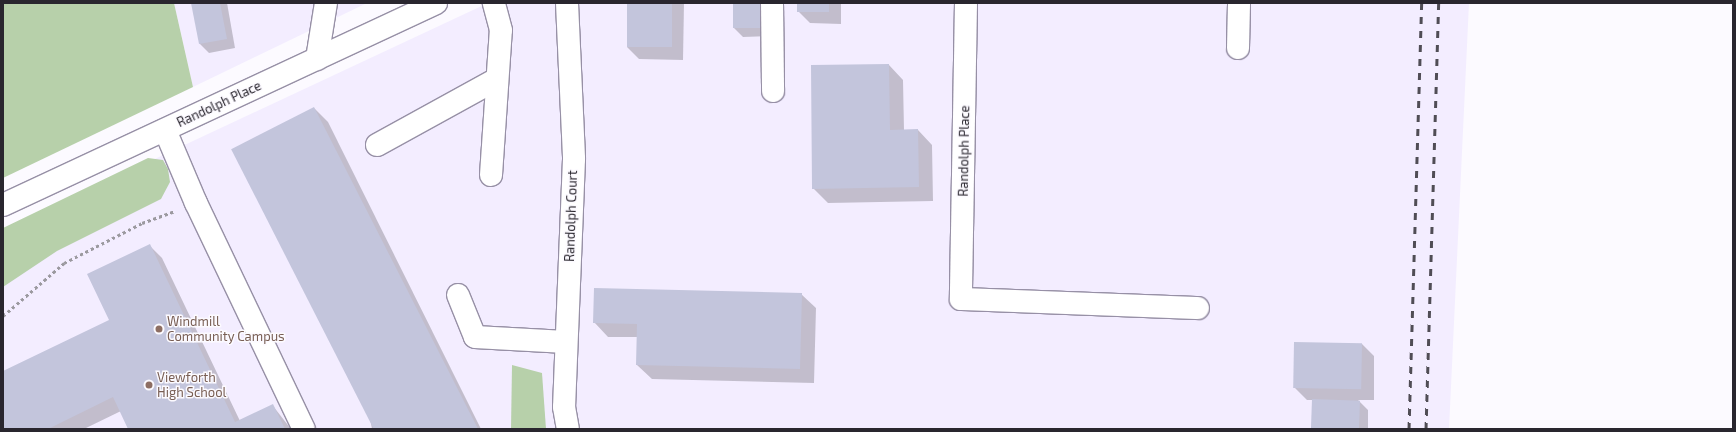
<!DOCTYPE html>
<html>
<head>
<meta charset="utf-8">
<style>
  body { margin:0 }
  #map { position:relative; width:1736px; height:432px; overflow:hidden; background:#fcfaff; font-family:"Exo 2",sans-serif }
  div>[style] { position:absolute }
  [style*='--x'] { left:calc(var(--x)*1px); top:calc(var(--y)*1px); width:calc(var(--w)*1px); rotate:calc(var(--a)*1deg) }
  .built>* { inset:0; background:#f3edff }
  .green>* { inset:0; background:#b7d0aa }
  .shadow>* { inset:0; background:#0003 }
  .building>* { inset:0; background:#c3c5dc; transform-origin:0 0 }
  .path>* { height:2.5px; margin-top:-1.25px; transform-origin:0; background:repeating-linear-gradient(90deg,#9b999f 0 3px,transparent 0 6px) }
  .roads { filter:drop-shadow(1px 0 #9790a6) drop-shadow(-1px 0 #9790a6) drop-shadow(0 1px #9790a6) drop-shadow(0 -1px #9790a6) }
  .minor>* { height:22px; margin:-11px; padding:0 11px; transform-origin:11px; border-radius:11px; background:#fff }
  .rail>* { height:3px; margin-top:-1.5px; transform-origin:0; background:repeating-linear-gradient(90deg,#504d55 0 7px,transparent 0 14px) }
  .dots>* { width:11px; height:11px; translate:-50% -50%; box-sizing:border-box; border:2px solid #fcfaff; border-radius:50% }
  span { translate:-50% -50%; white-space:nowrap; text-align:center; line-height:1.15; -webkit-text-stroke:3px #fcfaff; paint-order:stroke }
  .street-label { font-size:13px; color:#29262e }
  .education-label { font-size:13px; color:#785e54 }
  .left { translate:0 -50%; text-align:left }
  .frame { position:absolute; inset:0; border:4px solid #29262e; pointer-events:none }
</style>
</head>
<body>
<div id="map">
  <div class="built">
    <i style="clip-path:polygon(174px 3px,367px 3px,193px 87px)"></i>
    <i style="clip-path:polygon(488px 3px,1469px 3px,1449px 429px,3px 429px,3px 230px)"></i>
  </div>
  <div class="green">
    <i style="clip-path:polygon(3px 3px,174px 3px,193px 87px,3px 178px)"></i>
    <i style="clip-path:polygon(148px 158px,163px 160px,168px 169px,170px 182px,161px 199px,57px 251px,3px 287px,3px 228px)"></i>
    <i style="clip-path:polygon(512px 365px,542px 373px,546px 429px,511px 429px)"></i>
  </div>
  <div class="shadow">
    <i style="clip-path:polygon(192px 3px,227px 3px,235px 48px,209px 53px,200px 44px)"></i>
    <i style="clip-path:polygon(628px 3px,684px 3px,683px 60px,639px 59px,627px 47px)"></i>
    <i style="clip-path:polygon(734px 3px,768px 3px,769px 36px,743px 37px,734px 28px)"></i>
    <i style="clip-path:polygon(798px 3px,841px 3px,841px 24px,810px 23px,798px 11px)"></i>
    <i style="clip-path:polygon(889px 65px,903px 80px,904px 130px,918px 130px,932px 145px,933px 201px,828px 203px,813px 188px)"></i>
    <i style="clip-path:polygon(314px 108px,328px 122px,481px 429px,372px 429px)"></i>
    <i style="clip-path:polygon(150px 246px,162px 258px,240px 421px,273px 406px,291px 429px,129px 429px,121px 411px,84px 429px,3px 429px,3px 372px,110px 321px)"></i>
    <i style="clip-path:polygon(801px 294px,816px 308px,814px 383px,652px 379px,637px 365px,638px 337px,608px 337px,594px 322px)"></i>
    <i style="clip-path:polygon(1362px 344px,1374px 356px,1374px 400px,1358px 400px,1368px 410px,1368px 429px,1312px 429px,1313px 400px,1307px 400px,1295px 388px)"></i>
  </div>
  <div class="building">
    <i style="clip-path:polygon(191px 3px,220px 3px,227px 39px,199px 44px)"></i>
    <i style="left:627px;top:3px;width:45px;height:44px"></i>
    <i style="left:733px;top:3px;width:27px;height:25px"></i>
    <i style="left:797px;top:3px;width:32px;height:9px"></i>
    <i style="clip-path:polygon(889px 64px,890px 130px,918px 129px,919px 187px,812px 189px,811px 65px)"></i>
    <i style="left:314px;top:107px;width:360px;height:93px;rotate:63deg"></i>
    <i style="clip-path:polygon(150px 244px,235px 422px,273px 404px,285px 429px,128px 429px,113px 397px,48px 429px,3px 429px,3px 371px,109px 320px,87px 274px)"></i>
    <i style="clip-path:polygon(594px 288px,802px 293px,800px 369px,636px 365px,637px 324px,593px 323px)"></i>
    <i style="left:1294px;top:342px;width:68px;height:46px;rotate:1deg"></i>
    <i style="left:1312px;top:399px;width:48px;height:30px;rotate:2deg"></i>
  </div>
  <div class="path">
    <i style="--x:3;--y:316;--w:81;--a:-41"></i>
    <i style="--x:64;--y:263;--w:88;--a:-27.1"></i>
    <i style="--x:142;--y:223;--w:35;--a:-20"></i>
  </div>
  <div class="roads">
    <div class="minor">
      <i style="--x:567;--y:3;--w:156;--a:87.4"></i>
      <i style="--x:574;--y:159;--w:248;--a:92.3"></i>
      <i style="--x:564;--y:407;--w:22;--a:80"></i>
      <i style="--x:772;--y:3;--w:88;--a:89.3"></i>
      <i style="--x:966;--y:3;--w:296;--a:91"></i>
      <i style="--x:961;--y:299;--w:237;--a:2.2"></i>
      <i style="--x:1238;--y:48;--w:45;--a:-88.7"></i>
      <i style="--x:317;--y:59;--w:57;--a:-80.9"></i>
      <i style="--x:165;--y:130;--w:79;--a:67"></i>
      <i style="--x:196;--y:203;--w:250;--a:64.5"></i>
      <i style="--x:377;--y:145;--w:137;--a:-28.8"></i>
      <i style="--x:491;--y:175;--w:145;--a:-86.1"></i>
      <i style="--x:501;--y:30;--w:28;--a:-105"></i>
      <i style="--x:3;--y:205;--w:478;--a:-25"></i>
      <i style="--x:458;--y:295;--w:45;--a:68"></i>
      <i style="--x:475;--y:337;--w:91;--a:3.1"></i>
    </div>
  </div>
  <div class="rail">
    <i style="--x:1409;--y:429;--w:426;--a:-88.3"></i>
    <i style="--x:1426;--y:429;--w:426;--a:-88.3"></i>
  </div>
  <div class="dots">
    <i style="left:159px;top:329px;background:#8d6e63"></i>
    <i style="left:149px;top:385px;background:#8d6e63"></i>
  </div>
  <div class="street-label">
    <span style="left:219px;top:104px;rotate:-25deg">Randolph Place</span>
    <span style="left:964px;top:151px;rotate:-89deg">Randolph Place</span>
    <span style="left:571px;top:216px;rotate:-88deg">Randolph Court</span>
  </div>
  <div class="education-label">
    <span class="left" style="left:167px;top:329px">Windmill<br>Community Campus</span>
    <span class="left" style="left:157px;top:385px">Viewforth<br>High School</span>
  </div>
  <div class="frame"></div>
</div>
</body>
</html>
